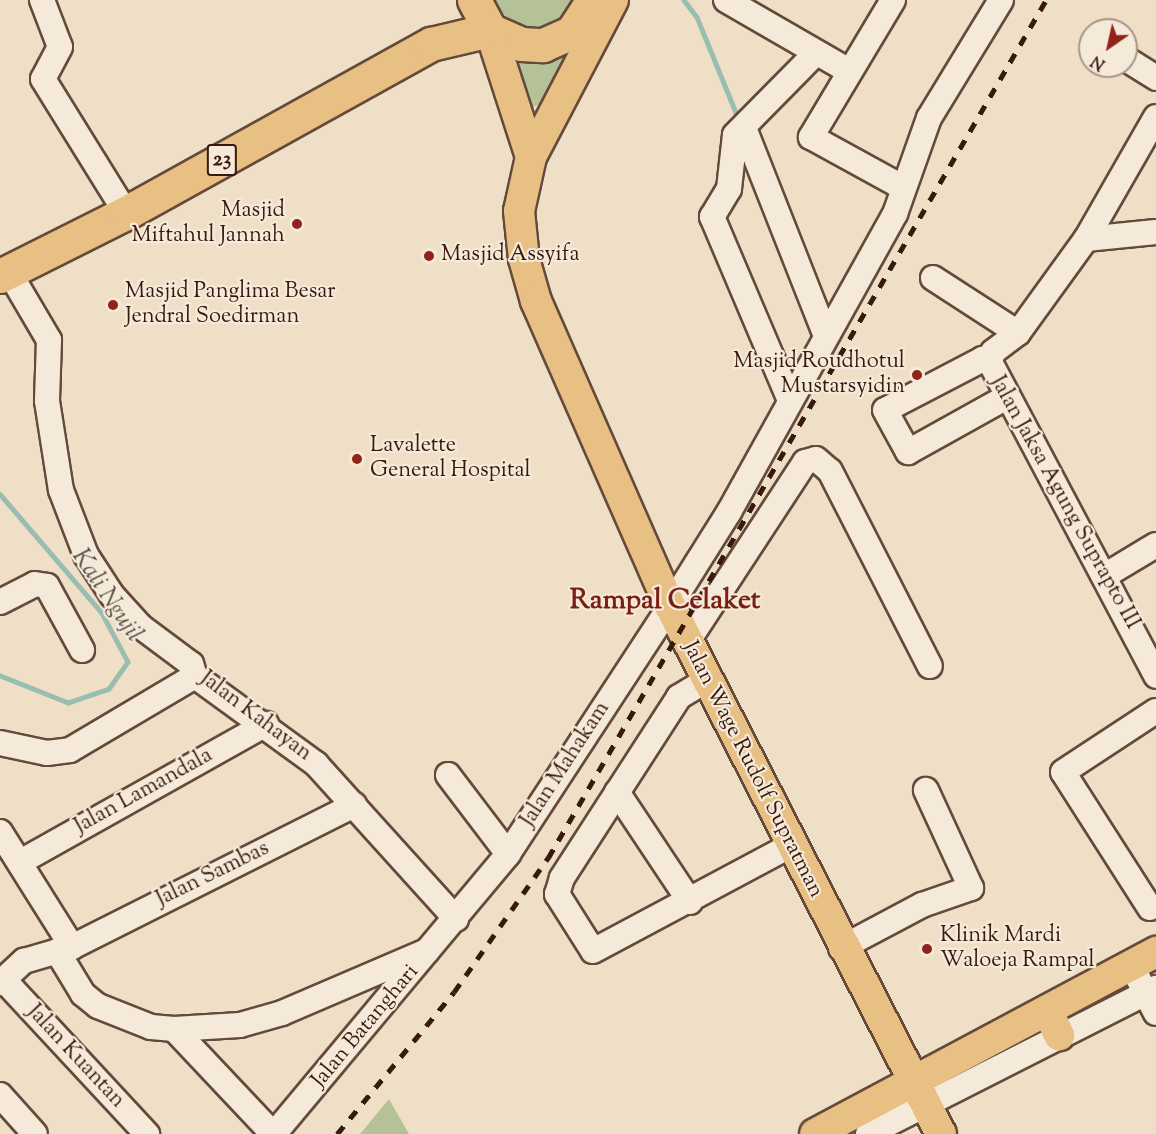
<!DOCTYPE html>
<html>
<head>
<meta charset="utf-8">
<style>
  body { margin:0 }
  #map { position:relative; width:1156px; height:1134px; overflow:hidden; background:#efdfc6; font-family:"Sorts Mill Goudy",serif }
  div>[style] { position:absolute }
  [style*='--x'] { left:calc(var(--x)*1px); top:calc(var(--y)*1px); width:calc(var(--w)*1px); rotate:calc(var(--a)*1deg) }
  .green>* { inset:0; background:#b5c298 }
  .stream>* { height:4.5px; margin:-2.25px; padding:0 2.25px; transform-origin:2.25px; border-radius:2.25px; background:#9abdb2 }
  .roads { filter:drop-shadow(2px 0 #654a3b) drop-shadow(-2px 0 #654a3b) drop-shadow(0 2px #654a3b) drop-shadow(0 -2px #654a3b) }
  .minor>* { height:24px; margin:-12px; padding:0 12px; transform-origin:12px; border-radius:12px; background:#f5eada }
  .major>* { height:30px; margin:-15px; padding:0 15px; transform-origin:15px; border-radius:15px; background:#e8c083 }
  .highway>* { height:33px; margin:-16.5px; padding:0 16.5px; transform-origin:16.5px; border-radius:16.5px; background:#e8c083 }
  .rail>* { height:4.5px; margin-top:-2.25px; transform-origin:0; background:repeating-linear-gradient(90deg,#37190d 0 10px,transparent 0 20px) }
  .dots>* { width:16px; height:16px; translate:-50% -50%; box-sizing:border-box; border:3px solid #f5eada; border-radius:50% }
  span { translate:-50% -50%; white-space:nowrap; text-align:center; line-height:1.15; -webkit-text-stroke:4.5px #f5eada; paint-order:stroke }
  .shield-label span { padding:2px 4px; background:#f5eada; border:2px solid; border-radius:4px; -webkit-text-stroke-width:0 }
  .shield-label { font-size:21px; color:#37190d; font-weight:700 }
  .poi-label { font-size:22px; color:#37190d }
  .right { translate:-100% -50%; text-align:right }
  .left { translate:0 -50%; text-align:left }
  .street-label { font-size:22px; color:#37190d }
  .water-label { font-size:24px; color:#554a3f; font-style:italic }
  .district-label { font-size:28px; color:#7a1f14; font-weight:700 }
  .north { position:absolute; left:1078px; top:18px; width:60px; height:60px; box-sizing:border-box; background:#f5eada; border:2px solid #a99688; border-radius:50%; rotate:214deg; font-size:16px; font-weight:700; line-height:24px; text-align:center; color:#37190d }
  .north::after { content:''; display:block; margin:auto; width:21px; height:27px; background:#8f2418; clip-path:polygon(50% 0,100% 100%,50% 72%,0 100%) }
</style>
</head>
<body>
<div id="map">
  <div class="green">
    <i style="clip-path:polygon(493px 0,577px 0,564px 19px,536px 29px,507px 19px)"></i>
    <i style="clip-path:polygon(567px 55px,540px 104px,533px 107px,509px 57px)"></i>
    <i style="clip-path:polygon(389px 1099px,409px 1134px,360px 1134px)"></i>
  </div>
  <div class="stream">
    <i style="--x:684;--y:0;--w:21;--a:53"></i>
    <i style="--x:697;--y:17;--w:106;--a:67.8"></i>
    <i style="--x:0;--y:494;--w:157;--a:49.4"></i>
    <i style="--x:102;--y:613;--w:55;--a:62"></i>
    <i style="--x:128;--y:662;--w:33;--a:125"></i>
    <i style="--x:109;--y:689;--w:43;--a:161.1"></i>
    <i style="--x:68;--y:703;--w:73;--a:-158.3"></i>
  </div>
  <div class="roads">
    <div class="minor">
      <i style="--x:42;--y:0;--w:50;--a:69"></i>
      <i style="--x:60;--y:47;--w:36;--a:118"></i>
      <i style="--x:43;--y:79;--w:158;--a:58.2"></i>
      <i style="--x:726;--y:0;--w:142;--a:30"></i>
      <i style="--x:893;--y:0;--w:160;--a:120.9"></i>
      <i style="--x:811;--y:137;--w:104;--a:28.8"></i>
      <i style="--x:1126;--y:59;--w:36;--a:32"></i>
      <i style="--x:1156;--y:117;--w:141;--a:119.8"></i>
      <i style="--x:1086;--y:239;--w:116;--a:125.9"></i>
      <i style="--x:1018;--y:333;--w:31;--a:143"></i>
      <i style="--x:993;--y:352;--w:10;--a:107"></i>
      <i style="--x:990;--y:362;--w:355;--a:62.1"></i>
      <i style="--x:744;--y:128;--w:221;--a:68.5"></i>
      <i style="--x:1086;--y:239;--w:70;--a:-5.7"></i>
      <i style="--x:9;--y:272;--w:79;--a:59.5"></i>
      <i style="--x:49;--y:340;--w:61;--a:91.9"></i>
      <i style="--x:47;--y:401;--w:90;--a:81.1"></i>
      <i style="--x:61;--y:490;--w:70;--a:69"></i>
      <i style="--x:86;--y:555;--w:48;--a:57"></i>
      <i style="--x:112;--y:595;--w:42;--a:47.9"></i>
      <i style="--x:140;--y:626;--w:64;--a:36.7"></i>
      <i style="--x:191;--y:664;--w:13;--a:72"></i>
      <i style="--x:195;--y:676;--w:150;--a:36"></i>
      <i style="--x:316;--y:764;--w:209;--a:47.9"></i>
      <i style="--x:933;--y:278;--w:101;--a:32.9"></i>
      <i style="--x:990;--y:362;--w:8;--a:-157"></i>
      <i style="--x:983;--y:359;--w:110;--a:152.5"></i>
      <i style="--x:885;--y:410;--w:48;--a:61.3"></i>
      <i style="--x:908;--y:452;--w:111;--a:-29.1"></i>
      <i style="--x:789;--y:398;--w:197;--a:-113"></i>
      <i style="--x:712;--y:217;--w:33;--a:-59"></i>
      <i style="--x:729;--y:189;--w:54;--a:-83.7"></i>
      <i style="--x:735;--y:135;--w:115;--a:-45.4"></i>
      <i style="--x:1106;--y:575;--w:58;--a:-31"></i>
      <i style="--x:0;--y:602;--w:39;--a:-27"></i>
      <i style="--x:35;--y:584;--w:12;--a:9"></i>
      <i style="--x:47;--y:586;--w:73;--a:61.3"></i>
      <i style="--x:688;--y:641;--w:214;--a:-56.8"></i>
      <i style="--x:805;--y:462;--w:11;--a:-15"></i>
      <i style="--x:816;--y:459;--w:18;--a:41"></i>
      <i style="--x:830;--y:471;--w:219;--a:62.9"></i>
      <i style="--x:707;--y:680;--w:33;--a:149"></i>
      <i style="--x:679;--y:697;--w:216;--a:122.9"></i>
      <i style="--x:562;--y:878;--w:17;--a:107"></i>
      <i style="--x:557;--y:894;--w:67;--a:57.7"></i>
      <i style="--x:593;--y:951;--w:223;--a:-28.1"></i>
      <i style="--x:0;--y:743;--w:48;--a:12"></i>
      <i style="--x:47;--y:753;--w:23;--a:-7"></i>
      <i style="--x:70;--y:750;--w:145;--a:-30.6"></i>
      <i style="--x:448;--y:775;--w:99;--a:52.8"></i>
      <i style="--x:617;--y:792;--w:132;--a:56.4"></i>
      <i style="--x:0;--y:832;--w:136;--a:57.9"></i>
      <i style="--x:22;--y:861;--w:280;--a:-29.3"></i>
      <i style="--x:1150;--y:908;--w:161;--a:-122.6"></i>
      <i style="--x:1063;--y:772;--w:111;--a:-33.3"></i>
      <i style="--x:841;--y:948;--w:92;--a:-28"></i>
      <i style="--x:922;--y:905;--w:52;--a:-19.1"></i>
      <i style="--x:971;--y:888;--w:108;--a:-114.7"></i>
      <i style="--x:57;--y:951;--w:50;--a:58.8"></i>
      <i style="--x:83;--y:994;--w:19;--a:39"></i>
      <i style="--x:98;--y:1006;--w:57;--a:21.6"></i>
      <i style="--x:151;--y:1027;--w:23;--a:5"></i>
      <i style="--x:174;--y:1029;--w:66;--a:-3.5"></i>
      <i style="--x:240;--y:1025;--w:44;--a:-15.9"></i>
      <i style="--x:282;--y:1013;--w:158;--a:-23.2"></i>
      <i style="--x:1138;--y:978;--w:39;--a:63"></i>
      <i style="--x:3;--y:979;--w:212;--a:47.1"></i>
      <i style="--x:0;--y:983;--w:33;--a:-43"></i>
      <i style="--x:24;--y:961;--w:50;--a:-16.3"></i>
      <i style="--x:72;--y:947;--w:316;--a:-26.7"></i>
      <i style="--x:174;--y:1029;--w:144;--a:46.7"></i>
      <i style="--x:0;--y:1095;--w:52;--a:48.1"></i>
      <i style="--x:274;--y:1134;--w:365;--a:-50.1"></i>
      <i style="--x:508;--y:854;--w:296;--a:-56.8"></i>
      <i style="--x:670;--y:606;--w:111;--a:-57.9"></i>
      <i style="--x:729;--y:512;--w:341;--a:-60.9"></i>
      <i style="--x:895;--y:214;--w:102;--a:-70.5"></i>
      <i style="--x:929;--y:118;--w:138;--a:-58.6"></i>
      <i style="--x:868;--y:1134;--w:323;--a:-26.9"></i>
    </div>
    <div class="major">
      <i style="--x:613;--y:0;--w:177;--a:117.6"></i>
      <i style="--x:531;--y:157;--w:55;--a:102.5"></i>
      <i style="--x:519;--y:211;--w:48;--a:84.1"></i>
      <i style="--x:524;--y:259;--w:44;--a:74.1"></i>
      <i style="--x:536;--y:301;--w:333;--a:66.3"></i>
      <i style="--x:670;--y:606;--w:593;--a:62.83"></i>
      <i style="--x:490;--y:30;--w:133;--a:72.1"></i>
      <i style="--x:1052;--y:1020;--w:17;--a:65"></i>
      <i style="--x:815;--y:1134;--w:387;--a:-28.1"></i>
    </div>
    <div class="highway">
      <i style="--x:474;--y:0;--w:34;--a:62"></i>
      <i style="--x:490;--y:30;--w:34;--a:24"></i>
      <i style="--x:521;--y:44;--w:22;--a:3"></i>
      <i style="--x:543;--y:45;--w:32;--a:-24"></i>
      <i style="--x:572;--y:32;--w:38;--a:-57"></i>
      <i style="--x:0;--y:276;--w:141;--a:-26.6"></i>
      <i style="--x:126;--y:213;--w:349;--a:-29"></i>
      <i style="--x:431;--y:44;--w:61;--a:-13.3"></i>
    </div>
  </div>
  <div class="rail">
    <i style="--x:337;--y:1134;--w:184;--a:-50.5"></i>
    <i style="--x:454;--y:992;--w:164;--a:-55"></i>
    <i style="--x:548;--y:858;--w:992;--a:-59.87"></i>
  </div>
  <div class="dots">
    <i style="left:297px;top:224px;background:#8f2418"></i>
    <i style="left:429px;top:256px;background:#8f2418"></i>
    <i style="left:113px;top:305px;background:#8f2418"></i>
    <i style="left:917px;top:375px;background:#8f2418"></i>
    <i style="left:357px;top:459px;background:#8f2418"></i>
    <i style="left:927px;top:949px;background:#8f2418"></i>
  </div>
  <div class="shield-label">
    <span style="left:222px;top:160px">23</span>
  </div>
  <div class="poi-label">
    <span class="right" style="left:285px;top:224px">Masjid<br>Miftahul Jannah</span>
    <span class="left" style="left:441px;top:256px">Masjid Assyifa</span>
    <span class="left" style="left:125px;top:305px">Masjid Panglima Besar<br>Jendral Soedirman</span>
    <span class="right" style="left:905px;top:375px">Masjid Roudhotul<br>Mustarsyidin</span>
    <span class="left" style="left:370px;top:459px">Lavalette<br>General Hospital</span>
    <span class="left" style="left:940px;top:949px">Klinik Mardi<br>Waloeja Rampal</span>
  </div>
  <div class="street-label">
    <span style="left:1064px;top:503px;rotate:61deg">Jalan Jaksa Agung Suprapto III</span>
    <span style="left:255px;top:717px;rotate:37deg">Jalan Kahayan</span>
    <span style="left:566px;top:765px;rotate:-57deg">Jalan Mahakam</span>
    <span style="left:752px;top:770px;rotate:63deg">Jalan Wage Rudolf Supratman</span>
    <span style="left:144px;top:792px;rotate:-29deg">Jalan Lamandala</span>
    <span style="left:213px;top:875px;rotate:-26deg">Jalan Sambas</span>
    <span style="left:366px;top:1027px;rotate:-50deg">Jalan Batanghari</span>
    <span style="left:75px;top:1057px;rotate:47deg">Jalan Kuantan</span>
  </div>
  <div class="water-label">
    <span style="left:106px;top:596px;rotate:56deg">Kali Ngujil</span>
  </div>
  <div class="district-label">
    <span style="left:665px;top:601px">Rampal Celaket</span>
  </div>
  <div class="north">N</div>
</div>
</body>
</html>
